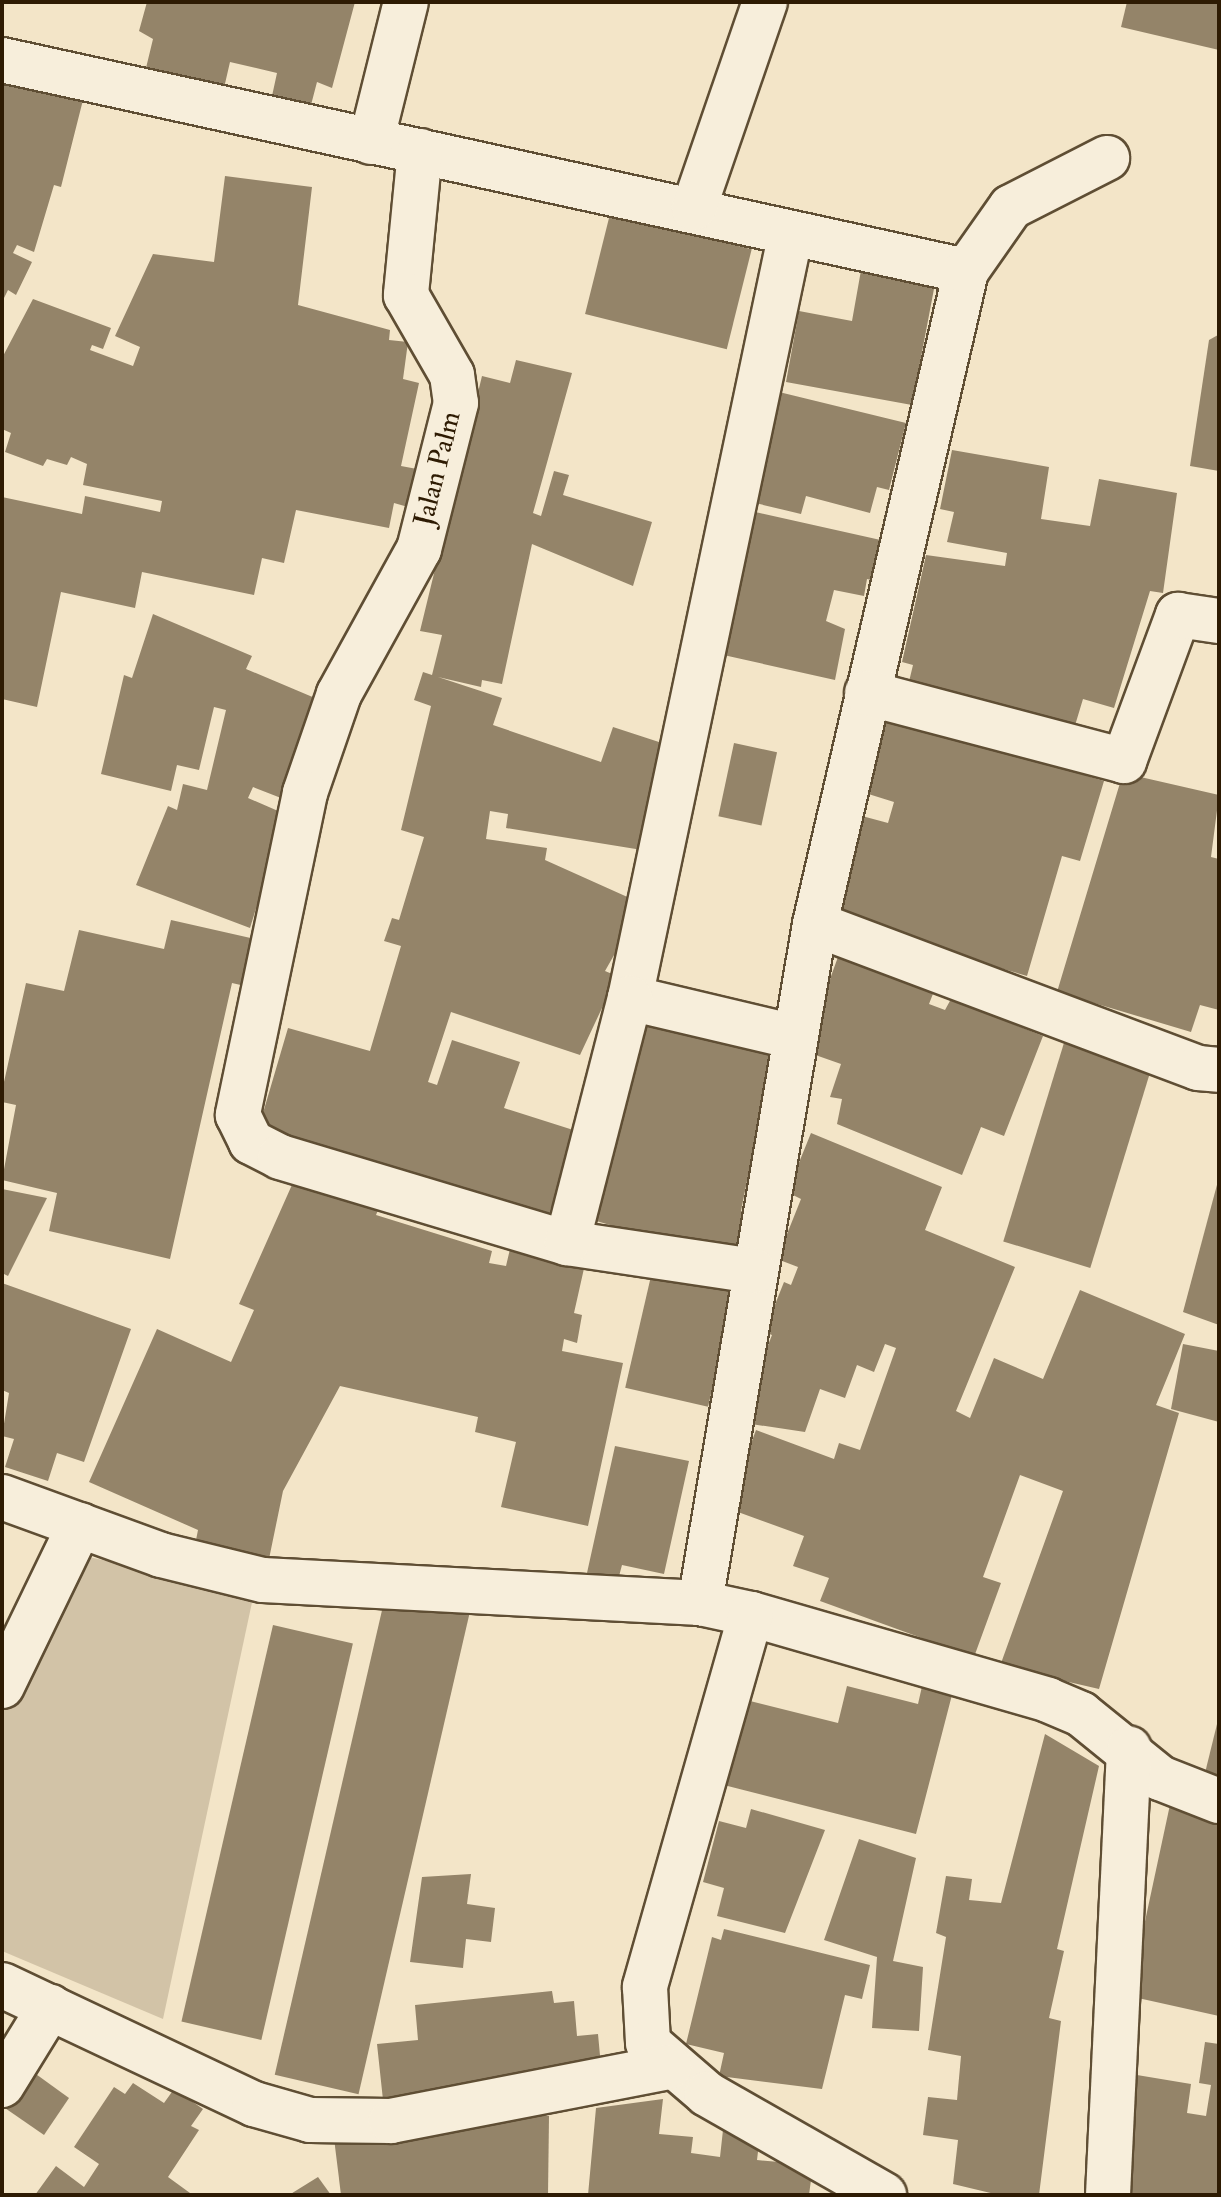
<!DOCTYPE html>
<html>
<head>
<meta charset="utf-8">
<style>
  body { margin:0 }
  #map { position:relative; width:1221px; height:2197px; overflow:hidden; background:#f3e5c8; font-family:"IM FELL Double Pica",serif }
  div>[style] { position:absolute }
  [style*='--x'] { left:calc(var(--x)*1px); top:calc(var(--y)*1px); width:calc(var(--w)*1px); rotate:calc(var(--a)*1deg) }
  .green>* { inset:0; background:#d2c3a7 }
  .building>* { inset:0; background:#948469; transform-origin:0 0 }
  .roads { filter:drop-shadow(2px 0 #5f4e34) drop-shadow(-2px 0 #5f4e34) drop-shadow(0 2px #5f4e34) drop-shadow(0 -2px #5f4e34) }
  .minor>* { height:44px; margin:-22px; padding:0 22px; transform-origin:22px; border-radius:22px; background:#f7eedb }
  span { translate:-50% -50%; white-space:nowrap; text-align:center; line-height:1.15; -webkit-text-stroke:6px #f7eedb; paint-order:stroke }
  .street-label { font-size:28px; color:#2e1b03 }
  .frame { position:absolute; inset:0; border:4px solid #2e1b03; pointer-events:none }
</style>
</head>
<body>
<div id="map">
  <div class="green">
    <i style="clip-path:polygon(43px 1547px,254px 1593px,163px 2019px,2px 1951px,2px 1635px)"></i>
  </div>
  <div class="building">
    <i style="clip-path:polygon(147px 2px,355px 2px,332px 88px,317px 82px,311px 105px,272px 96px,277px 73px,230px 62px,224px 88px,146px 68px,153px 39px,139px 31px)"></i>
    <i style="clip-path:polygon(1127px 2px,1219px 2px,1219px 50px,1121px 27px)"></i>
    <i style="clip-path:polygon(2px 77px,84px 96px,61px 187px,54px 185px,34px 252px,17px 245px,13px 253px,32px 262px,16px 295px,8px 290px,2px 302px)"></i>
    <i style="clip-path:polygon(225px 176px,312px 187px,298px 305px,390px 330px,389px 340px,408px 342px,403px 379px,419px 383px,401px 466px,417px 469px,408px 507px,394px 503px,389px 528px,296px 510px,284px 563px,262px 558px,254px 595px,142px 572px,135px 608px,61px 592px,37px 707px,2px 699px,2px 497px,82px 514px,85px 496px,160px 512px,162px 501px,83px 485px,87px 464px,71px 457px,67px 465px,47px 459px,43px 466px,5px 452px,11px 433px,2px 429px,2px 358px,33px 299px,111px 328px,103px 349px,92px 345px,90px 350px,133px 366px,140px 347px,115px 336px,153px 254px,214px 262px)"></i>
    <i style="left:610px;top:214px;width:146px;height:103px;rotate:14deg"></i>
    <i style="clip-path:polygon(863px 259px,937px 273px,912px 405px,786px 382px,799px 311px,852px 321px)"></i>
    <i style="clip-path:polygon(1218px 335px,1219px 335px,1219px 471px,1190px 466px,1209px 340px)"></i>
    <i style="clip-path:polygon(516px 360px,572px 373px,533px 513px,541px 516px,554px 471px,569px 475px,563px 495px,652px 522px,633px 586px,532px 544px,502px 684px,482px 680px,481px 687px,438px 677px,502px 698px,493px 725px,601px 762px,613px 727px,662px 743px,642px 850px,506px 828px,508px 814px,490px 811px,486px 839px,547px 848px,545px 860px,643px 904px,605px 971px,617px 976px,580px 1055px,451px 1012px,428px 1082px,437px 1085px,452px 1040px,520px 1062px,504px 1108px,589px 1135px,574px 1180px,561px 1178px,548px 1217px,258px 1130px,288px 1028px,370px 1051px,401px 946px,384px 941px,392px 918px,399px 920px,424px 837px,401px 830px,431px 706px,414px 700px,423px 672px,432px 675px,442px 635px,420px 631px,482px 376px,510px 383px)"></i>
    <i style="clip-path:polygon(779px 392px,906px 423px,889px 490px,877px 487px,870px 513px,806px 496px,801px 514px,751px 502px)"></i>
    <i style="clip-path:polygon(952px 450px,1049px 467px,1041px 519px,1090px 526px,1099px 479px,1177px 493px,1163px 593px,1150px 591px,1114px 708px,1083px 699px,1070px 742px,906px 694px,913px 665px,902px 662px,926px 555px,1005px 566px,1007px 553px,947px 542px,954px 512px,940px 509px)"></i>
    <i style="clip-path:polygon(751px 511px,894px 543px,885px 583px,867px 579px,864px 596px,834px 590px,826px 621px,845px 629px,835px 680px,719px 654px)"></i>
    <i style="clip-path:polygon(153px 614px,252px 656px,246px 669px,322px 701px,281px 798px,253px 787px,248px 798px,285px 814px,250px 928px,136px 885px,168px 806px,177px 810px,183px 784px,207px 790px,226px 710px,214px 707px,199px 770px,177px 765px,171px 791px,101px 774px,124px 675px,132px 678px)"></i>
    <i style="clip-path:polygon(885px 716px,1104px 781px,1080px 861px,1062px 856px,1027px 976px,839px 921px,844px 904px,837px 902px,862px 816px,888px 823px,894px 802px,862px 792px)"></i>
    <i style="left:734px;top:743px;width:44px;height:75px;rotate:12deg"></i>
    <i style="clip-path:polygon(1123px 773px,1219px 795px,1211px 857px,1219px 859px,1219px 1010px,1200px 1005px,1191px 1032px,1057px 992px)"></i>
    <i style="clip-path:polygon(171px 920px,255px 939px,245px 986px,232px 983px,170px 1259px,49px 1231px,57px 1193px,2px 1180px,16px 1105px,2px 1102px,2px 1091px,26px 983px,64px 991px,79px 930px,164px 949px)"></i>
    <i style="clip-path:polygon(843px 943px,938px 981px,929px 1004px,945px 1010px,951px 999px,1043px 1036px,1004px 1136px,981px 1127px,962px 1175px,837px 1124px,842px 1099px,830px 1097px,841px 1064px,804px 1051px)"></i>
    <i style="clip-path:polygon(633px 1023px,773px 1051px,741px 1211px,751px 1213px,737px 1262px,593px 1220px)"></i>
    <i style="left:1067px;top:1033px;width:91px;height:218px;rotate:17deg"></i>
    <i style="clip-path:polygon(811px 1133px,942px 1187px,925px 1230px,1015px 1267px,956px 1411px,970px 1418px,994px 1358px,1043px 1379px,1080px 1290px,1185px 1334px,1156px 1405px,1179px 1413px,1099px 1689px,1000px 1666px,1063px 1491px,1020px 1475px,983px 1577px,1001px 1583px,974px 1657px,820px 1601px,829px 1578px,793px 1566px,804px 1536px,727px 1508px,756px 1430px,834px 1459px,839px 1443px,860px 1450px,896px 1348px,885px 1344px,874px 1372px,857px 1365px,845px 1398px,820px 1389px,805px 1432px,738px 1422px,772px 1335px,764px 1332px,784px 1282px,791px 1285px,798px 1267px,777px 1259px,801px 1199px,787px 1192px)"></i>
    <i style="clip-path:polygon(299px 1169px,380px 1205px,376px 1215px,492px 1251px,489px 1263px,506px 1266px,510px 1249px,585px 1264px,574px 1313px,582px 1315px,577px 1343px,564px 1339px,562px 1351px,623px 1363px,588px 1526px,501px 1507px,516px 1442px,475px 1432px,478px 1417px,340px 1386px,283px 1491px,269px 1559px,195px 1545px,198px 1530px,89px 1482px,157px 1329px,231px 1362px,254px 1310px,239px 1304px)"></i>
    <i style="clip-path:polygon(1218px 1181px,1219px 1181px,1219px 1325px,1183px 1312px)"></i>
    <i style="clip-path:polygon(2px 1189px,47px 1198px,8px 1276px,2px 1273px)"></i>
    <i style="left:654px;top:1263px;width:85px;height:128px;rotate:13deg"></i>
    <i style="clip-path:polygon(2px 1283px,131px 1329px,84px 1462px,57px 1453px,48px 1481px,5px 1467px,14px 1439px,2px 1436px,9px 1393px,2px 1390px)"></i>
    <i style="clip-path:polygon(1183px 1344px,1219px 1351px,1219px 1422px,1171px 1409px)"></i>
    <i style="clip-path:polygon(615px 1446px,689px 1461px,664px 1574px,622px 1565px,618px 1580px,587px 1573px)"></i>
    <i style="left:471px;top:1607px;width:500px;height:86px;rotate:103deg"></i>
    <i style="left:273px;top:1625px;width:82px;height:407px;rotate:13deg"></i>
    <i style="clip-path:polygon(923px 1682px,953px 1691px,916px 1834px,712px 1782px,734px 1697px,838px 1723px,847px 1686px,918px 1704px)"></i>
    <i style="clip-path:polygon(1218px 1720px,1219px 1720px,1219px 1777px,1205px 1773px)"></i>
    <i style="clip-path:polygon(1045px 1734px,1099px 1766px,1057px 1949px,1064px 1951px,1049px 2018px,1061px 2021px,1039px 2195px,999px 2195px,953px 2184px,958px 2140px,923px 2135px,928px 2097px,957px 2100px,961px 2056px,928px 2050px,946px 1937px,936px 1933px,946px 1876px,972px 1879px,969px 1900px,1001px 1903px)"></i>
    <i style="clip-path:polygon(1171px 1800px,1219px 1819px,1219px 2016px,1129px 1996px)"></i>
    <i style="clip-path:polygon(751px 1809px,825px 1830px,785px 1933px,717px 1916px,724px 1888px,703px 1882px,719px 1821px,746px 1828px)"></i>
    <i style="clip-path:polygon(859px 1839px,916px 1858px,893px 1961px,923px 1967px,919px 2031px,872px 2028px,877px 1957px,824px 1940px)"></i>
    <i style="clip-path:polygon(471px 1874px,467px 1904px,495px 1908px,491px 1942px,466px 1939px,463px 1968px,410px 1962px,422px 1877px)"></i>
    <i style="clip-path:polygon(724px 1929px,870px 1965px,862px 1999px,845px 1995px,822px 2089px,719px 2076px,724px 2053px,686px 2044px,712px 1937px,721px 1940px)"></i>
    <i style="clip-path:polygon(552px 1991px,554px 2003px,574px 2001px,577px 2036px,598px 2034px,602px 2077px,383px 2100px,377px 2044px,418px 2040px,415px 2005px)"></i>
    <i style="clip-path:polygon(1205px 2042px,1219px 2044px,1219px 2195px,1120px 2195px,1131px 2074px,1191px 2084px,1187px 2113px,1206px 2116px,1211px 2085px,1199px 2083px)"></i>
    <i style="clip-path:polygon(22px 2064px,69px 2098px,44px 2135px,2px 2106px)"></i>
    <i style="clip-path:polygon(133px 2083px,164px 2103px,174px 2089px,203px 2109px,191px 2126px,199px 2130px,168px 2177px,190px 2193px,35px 2195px,56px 2166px,84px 2187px,99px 2164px,74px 2147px,114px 2087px,125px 2094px)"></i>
    <i style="clip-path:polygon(663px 2099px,659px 2134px,693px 2137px,691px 2153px,720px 2157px,723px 2130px,760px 2135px,757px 2160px,813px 2165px,809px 2195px,588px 2195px,596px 2108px)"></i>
    <i style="clip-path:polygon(431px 2114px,549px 2116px,548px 2195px,341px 2195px,333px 2130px)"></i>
    <i style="clip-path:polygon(318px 2177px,331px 2195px,289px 2195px)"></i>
  </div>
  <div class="roads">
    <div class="minor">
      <i style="--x:2;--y:60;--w:987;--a:12.35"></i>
      <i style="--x:966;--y:271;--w:670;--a:103.02"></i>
      <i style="--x:815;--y:924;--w:689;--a:99.61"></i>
      <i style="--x:371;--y:142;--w:144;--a:-76"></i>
      <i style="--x:420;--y:151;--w:145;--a:95.6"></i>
      <i style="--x:406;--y:295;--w:92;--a:60.1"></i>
      <i style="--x:452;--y:375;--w:28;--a:82"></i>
      <i style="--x:456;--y:403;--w:151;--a:104.2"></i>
      <i style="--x:419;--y:549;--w:166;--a:118.9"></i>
      <i style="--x:339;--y:694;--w:105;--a:109"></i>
      <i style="--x:305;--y:793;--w:329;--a:101.8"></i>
      <i style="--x:238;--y:1115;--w:30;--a:64"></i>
      <i style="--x:251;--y:1142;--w:33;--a:27"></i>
      <i style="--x:280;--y:1157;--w:300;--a:16.7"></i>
      <i style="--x:567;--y:1243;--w:189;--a:8.5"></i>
      <i style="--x:694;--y:208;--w:218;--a:-71"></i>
      <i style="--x:790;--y:237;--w:778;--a:101.87"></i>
      <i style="--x:630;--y:998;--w:170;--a:13.3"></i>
      <i style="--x:966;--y:271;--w:78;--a:-54.9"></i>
      <i style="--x:1011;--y:207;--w:108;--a:-27"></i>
      <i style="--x:867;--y:693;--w:266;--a:14.8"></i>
      <i style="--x:1124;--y:761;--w:156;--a:-69.7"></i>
      <i style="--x:1178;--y:615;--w:41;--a:8.3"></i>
      <i style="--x:815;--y:924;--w:409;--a:20.6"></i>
      <i style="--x:1198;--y:1068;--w:21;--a:5"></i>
      <i style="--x:567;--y:1243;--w:253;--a:-75.6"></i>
      <i style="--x:2;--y:1497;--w:169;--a:20"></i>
      <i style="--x:161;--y:1555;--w:105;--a:13.8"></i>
      <i style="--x:263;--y:1580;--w:438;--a:3"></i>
      <i style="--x:700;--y:1603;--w:52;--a:12.2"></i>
      <i style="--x:751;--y:1614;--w:309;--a:16.1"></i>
      <i style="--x:1048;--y:1700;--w:36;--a:23"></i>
      <i style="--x:1081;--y:1714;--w:102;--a:39"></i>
      <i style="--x:1160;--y:1778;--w:63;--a:21.3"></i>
      <i style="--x:751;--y:1614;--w:388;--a:105.9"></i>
      <i style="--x:645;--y:1987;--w:56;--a:86.9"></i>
      <i style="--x:648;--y:2043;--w:78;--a:40.8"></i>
      <i style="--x:707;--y:2094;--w:204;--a:29.7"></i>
      <i style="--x:2;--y:1686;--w:179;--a:-64.2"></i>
      <i style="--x:2;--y:1985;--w:279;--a:25.3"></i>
      <i style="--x:254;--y:2104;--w:58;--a:15.9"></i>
      <i style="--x:310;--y:2120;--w:81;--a:0.7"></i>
      <i style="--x:391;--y:2121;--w:284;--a:-11"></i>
      <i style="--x:2;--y:2085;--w:92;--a:-58.4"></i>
      <i style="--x:1108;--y:2195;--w:447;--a:-87.3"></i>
    </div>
  </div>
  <div class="street-label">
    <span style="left:438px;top:469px;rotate:-76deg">Jalan Palm</span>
  </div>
  <div class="frame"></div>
</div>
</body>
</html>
